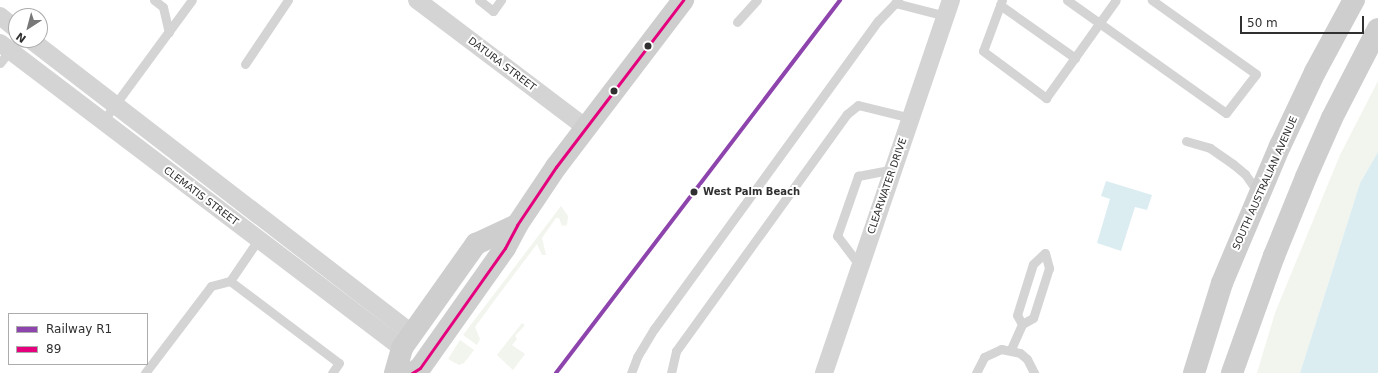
<!DOCTYPE html>
<html>
<head>
<meta charset="utf-8">
<style>
  body { margin:0 }
  #map { position:relative; width:1378px; height:373px; overflow:hidden; background:#fff; font-family:"DejaVu Sans",sans-serif }
  div>[style] { position:absolute }
  [style*='--x'] { left:calc(var(--x)*1px); top:calc(var(--y)*1px); width:calc(var(--w)*1px); rotate:calc(var(--a)*1deg) }
  .green>* { inset:0; background:#f2f5ed }
  .water>* { inset:0; background:#dbedf1 }
  .lane>* { height:9px; margin:-4.5px; padding:0 4.5px; transform-origin:4.5px; border-radius:4.5px; background:#d4d4d4 }
  .street>* { height:18px; margin:-9px; padding:0 9px; transform-origin:9px; border-radius:9px; background:#d4d4d4 }
  .secondary>* { height:22px; margin:-11px; padding:0 11px; transform-origin:11px; border-radius:11px; background:#cecece }
  .bus-1>* { height:3px; margin:-1.5px; padding:0 1.5px; transform-origin:1.5px; border-radius:1.5px; background:#e5007d }
  .rail-1>* { height:4px; margin:-2px; padding:0 2px; transform-origin:2px; border-radius:2px; background:#8e44ad }
  .dots>* { width:11px; height:11px; translate:-50% -50%; box-sizing:border-box; border:2px solid #fff; border-radius:50% }
  span { translate:-50% -50%; white-space:nowrap; text-align:center; line-height:1.15; -webkit-text-stroke:4px #fff; paint-order:stroke }
  .street-label { font-size:10px; color:#303030 }
  .stop-label { font-size:10px; color:#303030; font-weight:700 }
  .left { translate:0 -50%; text-align:left }
  .legend { position:absolute; left:8px; top:313px; width:140px; height:52px; box-sizing:border-box; background:#fff; border:1px solid #acacac; margin:0; padding:5px 7px; list-style:none; font-size:12px; color:#303030 }
  .legend li { display:flex; align-items:center; gap:8px; height:20px }
  .legend b { width:20px; border:1px solid #acacac }
  .north { position:absolute; left:8px; top:8px; width:40px; height:40px; box-sizing:border-box; background:#fff; border:1px solid #acacac; border-radius:50%; rotate:216deg; font-size:11px; font-weight:700; line-height:16px; text-align:center; color:#303030 }
  .north::after { content:''; display:block; margin:auto; width:14px; height:18px; background:#787878; clip-path:polygon(50% 0,100% 100%,50% 72%,0 100%) }
  .scale { position:absolute; left:1240px; top:16px; width:124px; height:18px; box-sizing:border-box; border:2px solid #303030; border-top:0; padding-left:5px; font-size:12px; line-height:14px; white-space:nowrap; color:#303030; -webkit-text-stroke:3px #fff; paint-order:stroke }
</style>
</head>
<body>
<div id="map">
  <div class="green">
    <i style="clip-path:polygon(1378px 81px,1378px 152px,1360px 183px,1300px 373px,1257px 373px,1275px 313px,1340px 155px)"></i>
    <i style="clip-path:polygon(561px 206px,568px 216px,567px 225px,562px 226px,559px 218px,556px 218px,542px 238px,546px 255px,542px 255px,537px 244px,497px 297px,475px 327px,480px 339px,477px 345px,463px 335px)"></i>
    <i style="clip-path:polygon(522px 323px,525px 325px,515px 336px,517px 339px,512px 345px,525px 354px,513px 370px,497px 355px)"></i>
    <i style="clip-path:polygon(460px 340px,474px 350px,464px 363px,459px 365px,448px 359px)"></i>
  </div>
  <div class="water">
    <i style="clip-path:polygon(1378px 152px,1378px 373px,1300px 373px,1360px 183px)"></i>
    <i style="clip-path:polygon(1106px 181px,1152px 195px,1147px 210px,1135px 207px,1121px 251px,1097px 243px,1110px 199px,1101px 196px)"></i>
  </div>
  <div class="lane">
    <i style="--x:154;--y:0;--w:11;--a:38"></i>
    <i style="--x:163;--y:7;--w:26;--a:77"></i>
    <i style="--x:479;--y:0;--w:18;--a:38"></i>
    <i style="--x:493;--y:11;--w:14;--a:-54"></i>
    <i style="--x:1002;--y:0;--w:54;--a:110.4"></i>
    <i style="--x:983;--y:51;--w:79;--a:36.7"></i>
    <i style="--x:1046;--y:98;--w:120;--a:-54.5"></i>
    <i style="--x:1067;--y:0;--w:195;--a:35.4"></i>
    <i style="--x:1226;--y:113;--w:49;--a:-52.4"></i>
    <i style="--x:1256;--y:74;--w:128;--a:-144.6"></i>
    <i style="--x:895;--y:3;--w:53;--a:14.3"></i>
    <i style="--x:1000;--y:5;--w:92;--a:35.2"></i>
    <i style="--x:737;--y:22;--w:30;--a:-48"></i>
    <i style="--x:0;--y:63;--w:16;--a:-52"></i>
    <i style="--x:245;--y:64;--w:77;--a:-56.1"></i>
    <i style="--x:103;--y:121;--w:150;--a:-53.7"></i>
    <i style="--x:1186;--y:141;--w:25;--a:16"></i>
    <i style="--x:1210;--y:148;--w:28;--a:35"></i>
    <i style="--x:1233;--y:164;--w:16;--a:40"></i>
    <i style="--x:1245;--y:174;--w:24;--a:55"></i>
    <i style="--x:1045;--y:253;--w:16;--a:75"></i>
    <i style="--x:1049;--y:268;--w:52;--a:107.7"></i>
    <i style="--x:1033;--y:318;--w:13;--a:151"></i>
    <i style="--x:1022;--y:324;--w:10;--a:-119"></i>
    <i style="--x:1017;--y:315;--w:53;--a:-72.6"></i>
    <i style="--x:1033;--y:264;--w:16;--a:-43"></i>
    <i style="--x:860;--y:266;--w:38;--a:-127"></i>
    <i style="--x:837;--y:236;--w:64;--a:-70.7"></i>
    <i style="--x:858;--y:176;--w:36;--a:-11"></i>
    <i style="--x:230;--y:281;--w:136;--a:37"></i>
    <i style="--x:339;--y:363;--w:12;--a:125"></i>
    <i style="--x:1011;--y:349;--w:27;--a:-66"></i>
    <i style="--x:145;--y:373;--w:109;--a:-52.8"></i>
    <i style="--x:211;--y:286;--w:20;--a:-15"></i>
    <i style="--x:230;--y:281;--w:50;--a:-55.7"></i>
    <i style="--x:631;--y:373;--w:17;--a:-69"></i>
    <i style="--x:637;--y:357;--w:33;--a:-59"></i>
    <i style="--x:654;--y:329;--w:381;--a:-54"></i>
    <i style="--x:878;--y:21;--w:29;--a:-46"></i>
    <i style="--x:671;--y:373;--w:23;--a:-77"></i>
    <i style="--x:676;--y:351;--w:292;--a:-54.2"></i>
    <i style="--x:847;--y:114;--w:14;--a:-39"></i>
    <i style="--x:858;--y:105;--w:55;--a:13.8"></i>
    <i style="--x:976;--y:373;--w:18;--a:-63"></i>
    <i style="--x:984;--y:357;--w:19;--a:-25"></i>
    <i style="--x:1001;--y:349;--w:19;--a:12"></i>
    <i style="--x:1020;--y:353;--w:9;--a:41"></i>
    <i style="--x:1027;--y:359;--w:16;--a:63"></i>
  </div>
  <div class="street">
    <i style="--x:417;--y:0;--w:212;--a:37.1"></i>
    <i style="--x:0;--y:16;--w:21;--a:39"></i>
    <i style="--x:31;--y:40;--w:482;--a:37.6"></i>
    <i style="--x:0;--y:43;--w:505;--a:37.19"></i>
    <i style="--x:824;--y:373;--w:394;--a:-71.2"></i>
  </div>
  <div class="secondary">
    <i style="--x:395;--y:373;--w:26;--a:-74"></i>
    <i style="--x:402;--y:348;--w:128;--a:-54.6"></i>
    <i style="--x:476;--y:244;--w:45;--a:-24.9"></i>
    <i style="--x:412;--y:373;--w:9;--a:-32"></i>
    <i style="--x:420;--y:368;--w:147;--a:-54.7"></i>
    <i style="--x:505;--y:248;--w:26;--a:-62"></i>
    <i style="--x:517;--y:225;--w:70;--a:-56.1"></i>
    <i style="--x:556;--y:167;--w:210;--a:-52.7"></i>
    <i style="--x:1194;--y:373;--w:94;--a:-72.7"></i>
    <i style="--x:1222;--y:283;--w:149;--a:-67.1"></i>
    <i style="--x:1280;--y:146;--w:82;--a:-64.7"></i>
    <i style="--x:1315;--y:72;--w:82;--a:-61.6"></i>
    <i style="--x:1232;--y:373;--w:124;--a:-70.3"></i>
    <i style="--x:1274;--y:256;--w:85;--a:-67.9"></i>
    <i style="--x:1306;--y:177;--w:64;--a:-66.2"></i>
    <i style="--x:1332;--y:118;--w:100;--a:-62.7"></i>
  </div>
  <div class="bus-1">
    <i style="--x:412;--y:373;--w:9;--a:-32"></i>
    <i style="--x:420;--y:368;--w:147;--a:-54.7"></i>
    <i style="--x:505;--y:248;--w:26;--a:-62"></i>
    <i style="--x:517;--y:225;--w:70;--a:-56.1"></i>
    <i style="--x:556;--y:167;--w:210;--a:-52.7"></i>
  </div>
  <div class="rail-1">
    <i style="--x:556;--y:373;--w:469;--a:-52.7"></i>
  </div>
  <div class="dots">
    <i style="left:648px;top:46px;background:#303030"></i>
    <i style="left:614px;top:91px;background:#303030"></i>
    <i style="left:694px;top:192px;background:#303030"></i>
  </div>
  <div class="street-label">
    <span style="left:502px;top:64px;rotate:37deg">DATURA STREET</span>
    <span style="left:1265px;top:183px;rotate:-66deg">SOUTH AUSTRALIAN AVENUE</span>
    <span style="left:887px;top:186px;rotate:-71deg">CLEARWATER DRIVE</span>
    <span style="left:201px;top:196px;rotate:37deg">CLEMATIS STREET</span>
  </div>
  <div class="stop-label">
    <span class="left" style="left:703px;top:192px">West Palm Beach</span>
  </div>
  <ul class="legend">
  <li><b style="height:5px;background:#8e44ad"></b>Railway R1</li>
  <li><b style="height:5px;background:#e5007d"></b>89</li>
  </ul>
  <div class="north">N</div>
  <div class="scale">50 m</div>
</div>
</body>
</html>
